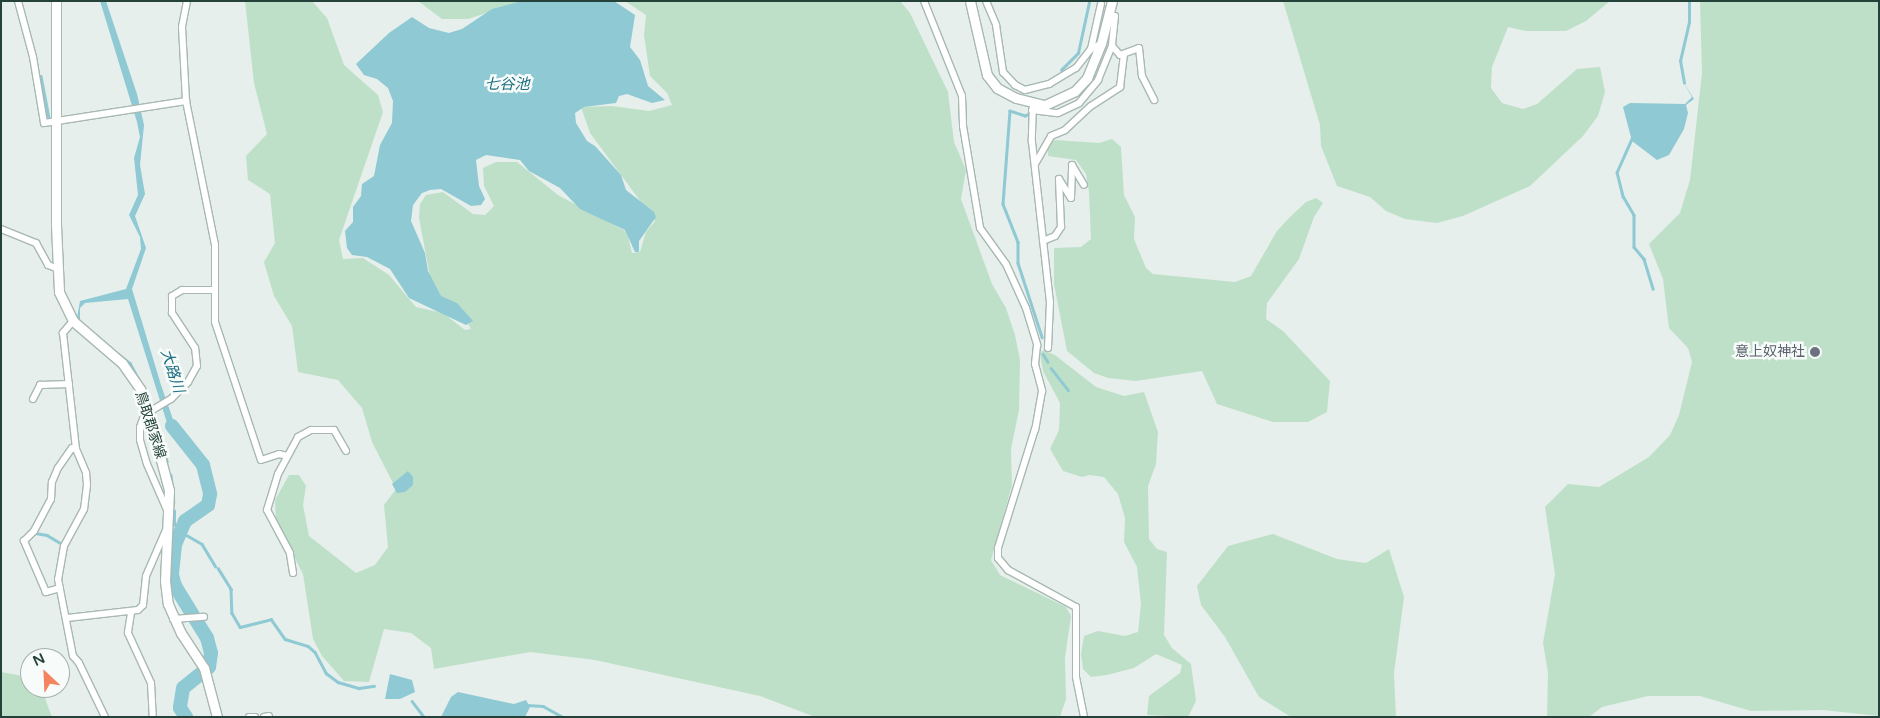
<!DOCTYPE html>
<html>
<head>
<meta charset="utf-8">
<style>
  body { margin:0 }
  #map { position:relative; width:1880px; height:718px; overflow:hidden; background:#e6efeb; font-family:"Varela Round","Noto Sans JP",sans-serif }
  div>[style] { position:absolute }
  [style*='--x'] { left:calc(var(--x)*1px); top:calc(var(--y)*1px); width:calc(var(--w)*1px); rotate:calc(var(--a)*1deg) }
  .green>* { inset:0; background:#bfe0c8 }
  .water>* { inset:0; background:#8ec9d4 }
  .stream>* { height:2.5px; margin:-1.25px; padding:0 1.25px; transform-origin:1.25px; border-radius:1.25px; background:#8ec9d4 }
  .river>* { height:14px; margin:-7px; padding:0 7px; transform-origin:7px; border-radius:7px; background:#8ec9d4 }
  .roads { filter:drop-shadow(1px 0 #a8b8b2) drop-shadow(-1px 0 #a8b8b2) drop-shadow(0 1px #a8b8b2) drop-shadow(0 -1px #a8b8b2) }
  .street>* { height:6px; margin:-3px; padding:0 3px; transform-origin:3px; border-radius:3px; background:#fff }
  .secondary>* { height:9px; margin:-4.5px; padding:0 4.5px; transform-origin:4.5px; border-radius:4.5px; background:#fff }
  .dots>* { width:14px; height:14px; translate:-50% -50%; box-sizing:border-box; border:2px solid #f7fbf9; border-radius:50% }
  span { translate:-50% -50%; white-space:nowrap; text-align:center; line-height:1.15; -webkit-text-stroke:5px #f7fbf9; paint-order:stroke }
  .worship-label { font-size:14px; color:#5b616d }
  .right { translate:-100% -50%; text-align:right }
  .street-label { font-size:14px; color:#24423a }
  .water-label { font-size:15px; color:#1c6f80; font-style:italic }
  .frame { position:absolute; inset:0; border:2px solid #24423a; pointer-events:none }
  .north { position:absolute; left:20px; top:648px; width:50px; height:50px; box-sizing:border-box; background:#f7fbf9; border:1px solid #a3b1ad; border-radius:50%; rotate:335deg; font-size:14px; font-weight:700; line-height:20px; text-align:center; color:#24423a }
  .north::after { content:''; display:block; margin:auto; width:18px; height:22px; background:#f4845f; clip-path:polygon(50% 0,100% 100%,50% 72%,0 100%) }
</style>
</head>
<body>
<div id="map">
  <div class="green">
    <i style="clip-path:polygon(245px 1px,312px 1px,327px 18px,344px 65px,378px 95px,383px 112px,339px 240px,343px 259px,363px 258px,389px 275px,416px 307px,443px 313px,465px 330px,471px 329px,464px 317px,446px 307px,432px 287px,419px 218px,420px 204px,426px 195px,443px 192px,473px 214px,485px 215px,494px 206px,484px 186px,483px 168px,496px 162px,517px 162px,558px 195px,627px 232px,632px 253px,640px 252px,646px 232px,655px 221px,590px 133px,581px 107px,612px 106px,649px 111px,672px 105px,667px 93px,650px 76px,644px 35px,646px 15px,625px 1px,900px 1px,910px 13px,948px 92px,954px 142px,966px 170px,961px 199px,992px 284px,1006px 308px,1015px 335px,1020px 360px,1019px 410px,1011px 449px,1012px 485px,991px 560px,1000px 575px,1066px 607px,1071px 616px,1065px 658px,1066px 699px,1060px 717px,815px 717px,760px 696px,595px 660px,530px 652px,434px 669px,431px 648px,411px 633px,384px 629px,369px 682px,344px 681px,322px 656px,313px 639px,303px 574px,276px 521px,275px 500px,289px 475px,299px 475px,306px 486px,303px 505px,309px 536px,356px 573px,375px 565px,388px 547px,384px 505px,396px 489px,372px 442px,362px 408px,338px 380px,298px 372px,292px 326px,274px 296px,264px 262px,275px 243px,270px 194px,248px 180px,246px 156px,267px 134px,254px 83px)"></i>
    <i style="clip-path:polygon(418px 1px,523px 1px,468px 19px,442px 19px)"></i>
    <i style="clip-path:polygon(1283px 1px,1610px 1px,1586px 21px,1566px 31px,1526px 31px,1508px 27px,1492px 67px,1491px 88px,1502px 103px,1523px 109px,1537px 104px,1577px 69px,1600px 67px,1605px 92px,1598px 116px,1583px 136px,1530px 186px,1463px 216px,1437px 223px,1405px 219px,1386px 211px,1370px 197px,1337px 186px,1321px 146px,1320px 125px)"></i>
    <i style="clip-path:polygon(1700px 1px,1879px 1px,1879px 716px,1823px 710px,1751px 711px,1700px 696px,1648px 696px,1602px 707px,1589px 717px,1547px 717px,1548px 673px,1543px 643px,1555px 574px,1545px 507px,1568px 484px,1599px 487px,1649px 457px,1670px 435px,1679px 415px,1692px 362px,1688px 348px,1669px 328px,1663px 279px,1649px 244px,1680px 213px,1690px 180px,1702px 73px)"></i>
    <i style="clip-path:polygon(1112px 139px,1121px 147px,1124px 195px,1135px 217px,1134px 239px,1146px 268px,1153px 274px,1235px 282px,1251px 276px,1277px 231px,1289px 218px,1306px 202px,1316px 198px,1323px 203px,1314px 217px,1299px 259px,1267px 303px,1266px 319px,1283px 331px,1330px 381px,1327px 412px,1308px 422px,1273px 422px,1217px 404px,1202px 371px,1136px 381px,1108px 378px,1094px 373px,1067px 351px,1054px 284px,1054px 248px,1081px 247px,1091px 239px,1089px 192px,1086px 174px,1076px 160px,1048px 156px,1048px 150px,1054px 140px,1099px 143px)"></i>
    <i style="clip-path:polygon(1043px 350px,1055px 355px,1096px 387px,1124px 396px,1144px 392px,1158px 432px,1156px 464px,1148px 486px,1149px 539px,1157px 549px,1167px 552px,1164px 635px,1172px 648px,1191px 664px,1196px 701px,1188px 717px,1147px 715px,1149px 696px,1180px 673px,1182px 665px,1156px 654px,1134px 668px,1107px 675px,1091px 677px,1083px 669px,1081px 654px,1084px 636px,1098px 631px,1125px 636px,1138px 632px,1141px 604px,1137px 567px,1124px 542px,1125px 518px,1118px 494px,1104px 477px,1089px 475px,1082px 477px,1063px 471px,1050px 449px,1059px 430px,1060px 403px,1043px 371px,1040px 354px)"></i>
    <i style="clip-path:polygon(1273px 534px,1337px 559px,1366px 563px,1389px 549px,1404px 597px,1394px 673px,1396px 717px,1291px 717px,1259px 697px,1225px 637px,1201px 605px,1197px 586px,1228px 546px)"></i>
    <i style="clip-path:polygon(1px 672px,18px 675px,30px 684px,30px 688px,43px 693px,52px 717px,1px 717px)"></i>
  </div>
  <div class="water">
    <i style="clip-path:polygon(100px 1px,106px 1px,137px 94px,144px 125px,140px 165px,145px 194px,135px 216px,146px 248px,132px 289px,161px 385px,177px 431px,183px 438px,180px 443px,168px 426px,128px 299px,85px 303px,80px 308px,80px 320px,77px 318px,80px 301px,126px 289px,141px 249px,140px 237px,129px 215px,138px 195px,134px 158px,140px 137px,137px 122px)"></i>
    <i style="clip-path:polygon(522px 1px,614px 1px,635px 15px,630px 47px,640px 60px,648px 86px,665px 100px,652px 103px,627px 94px,619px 96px,616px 103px,584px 107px,575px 113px,576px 123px,587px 141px,595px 146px,621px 175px,626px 190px,654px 212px,656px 217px,639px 241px,639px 252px,635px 252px,625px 230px,580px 209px,560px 188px,529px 171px,520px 160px,486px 155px,476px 160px,479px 186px,485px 199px,481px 205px,471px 206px,441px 189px,430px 190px,422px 193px,413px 205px,411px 221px,425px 253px,428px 271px,441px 296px,457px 303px,473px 321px,466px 325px,409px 298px,390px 269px,367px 257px,352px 255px,347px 248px,345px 231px,353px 222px,353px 207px,361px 196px,362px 184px,374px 176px,380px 145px,392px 123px,393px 101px,388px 88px,377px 79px,364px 75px,356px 64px,389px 33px,412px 17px,429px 28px,449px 33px,462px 29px,492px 9px)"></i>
    <i style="clip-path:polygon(1682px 80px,1694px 99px,1686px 105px,1688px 113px,1684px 129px,1669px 155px,1657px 160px,1632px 141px,1623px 107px,1630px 103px,1685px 104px,1692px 97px)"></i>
    <i style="clip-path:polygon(408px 471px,413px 477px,413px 485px,405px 492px,397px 493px,392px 484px)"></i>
    <i style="clip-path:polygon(390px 674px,412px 680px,415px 692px,400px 699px,385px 699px)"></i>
    <i style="clip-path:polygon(458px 692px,514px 704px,526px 700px,530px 707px,525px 717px,441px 717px,451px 697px)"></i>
  </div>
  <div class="stream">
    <i style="--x:1061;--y:70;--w:24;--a:-45"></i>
    <i style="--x:1078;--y:53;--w:52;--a:-77.8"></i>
    <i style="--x:41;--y:76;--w:43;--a:79.2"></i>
    <i style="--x:1684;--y:83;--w:22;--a:-100"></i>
    <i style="--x:1680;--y:61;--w:40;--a:-77"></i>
    <i style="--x:1689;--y:22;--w:21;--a:-90"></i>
    <i style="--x:1029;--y:114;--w:4;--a:153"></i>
    <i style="--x:1025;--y:116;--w:16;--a:-162"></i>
    <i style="--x:1010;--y:111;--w:93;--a:94.3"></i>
    <i style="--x:1003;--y:204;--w:41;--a:68.5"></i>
    <i style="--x:1018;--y:242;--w:21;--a:90"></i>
    <i style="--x:1018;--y:263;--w:78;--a:72"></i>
    <i style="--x:1632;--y:139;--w:36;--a:114"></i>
    <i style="--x:1617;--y:172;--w:25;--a:76"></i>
    <i style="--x:1623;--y:196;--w:22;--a:60"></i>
    <i style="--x:1634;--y:215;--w:32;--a:90"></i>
    <i style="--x:1634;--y:247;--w:16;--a:50"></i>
    <i style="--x:1644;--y:259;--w:31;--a:73"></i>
    <i style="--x:108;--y:346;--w:28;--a:38"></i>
    <i style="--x:130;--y:363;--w:42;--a:61.6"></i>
    <i style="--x:1043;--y:354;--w:9;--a:58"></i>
    <i style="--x:1051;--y:368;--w:28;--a:52"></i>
    <i style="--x:155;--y:418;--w:45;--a:74.4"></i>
    <i style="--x:171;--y:475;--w:27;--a:84"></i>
    <i style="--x:174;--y:525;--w:14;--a:-90"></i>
    <i style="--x:35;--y:533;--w:12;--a:9"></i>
    <i style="--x:47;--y:535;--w:17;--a:31"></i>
    <i style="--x:183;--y:533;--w:22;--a:30"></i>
    <i style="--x:202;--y:544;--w:26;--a:59"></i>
    <i style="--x:170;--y:563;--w:32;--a:-85"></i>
    <i style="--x:218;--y:568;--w:25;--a:58"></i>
    <i style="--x:231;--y:589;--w:24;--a:88"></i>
    <i style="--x:232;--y:613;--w:16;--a:60"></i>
    <i style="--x:240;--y:627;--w:32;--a:-14"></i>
    <i style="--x:271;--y:619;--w:24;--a:55"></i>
    <i style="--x:285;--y:639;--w:24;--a:17"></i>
    <i style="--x:308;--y:646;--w:9;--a:41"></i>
    <i style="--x:315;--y:652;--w:24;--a:62"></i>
    <i style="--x:326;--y:673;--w:15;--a:37"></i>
    <i style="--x:338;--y:682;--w:22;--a:16"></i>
    <i style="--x:359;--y:688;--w:15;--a:-8"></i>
    <i style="--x:412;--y:701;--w:20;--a:53"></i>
    <i style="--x:526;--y:705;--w:17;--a:3"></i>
    <i style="--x:543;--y:706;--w:23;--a:29"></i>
  </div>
  <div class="river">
    <i style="--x:172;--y:426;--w:50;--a:51.5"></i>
    <i style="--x:203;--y:465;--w:30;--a:76"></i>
    <i style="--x:210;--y:494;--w:11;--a:100"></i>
    <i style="--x:208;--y:505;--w:28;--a:145"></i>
    <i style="--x:185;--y:521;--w:26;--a:113"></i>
    <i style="--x:175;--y:545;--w:30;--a:96"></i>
    <i style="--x:172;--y:575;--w:11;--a:75"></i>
    <i style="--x:175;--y:586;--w:61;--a:58.4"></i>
    <i style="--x:207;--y:638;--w:16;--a:75"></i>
    <i style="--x:211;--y:653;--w:14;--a:98"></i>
    <i style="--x:209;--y:667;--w:33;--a:141"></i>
    <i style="--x:183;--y:688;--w:20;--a:99"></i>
    <i style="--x:180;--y:708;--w:11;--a:56"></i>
  </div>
  <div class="roads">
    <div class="street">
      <i style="--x:18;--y:1;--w:58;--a:75"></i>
      <i style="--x:33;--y:57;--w:67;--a:80.5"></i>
      <i style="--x:44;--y:123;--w:144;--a:-8.8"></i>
      <i style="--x:187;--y:1;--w:26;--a:101"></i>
      <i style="--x:182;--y:27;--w:74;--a:86.9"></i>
      <i style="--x:186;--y:101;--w:147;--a:78.6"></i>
      <i style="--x:215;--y:245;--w:77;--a:90"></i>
      <i style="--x:215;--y:322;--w:145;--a:71.6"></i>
      <i style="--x:261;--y:460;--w:19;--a:-18"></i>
      <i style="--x:279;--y:454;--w:8;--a:14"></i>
      <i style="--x:924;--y:1;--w:102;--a:68.2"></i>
      <i style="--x:962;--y:96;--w:30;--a:88"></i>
      <i style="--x:963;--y:126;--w:103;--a:80.5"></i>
      <i style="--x:980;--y:228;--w:44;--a:54.2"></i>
      <i style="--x:1006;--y:264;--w:48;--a:65.6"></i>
      <i style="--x:1026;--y:308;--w:39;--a:73"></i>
      <i style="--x:1037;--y:345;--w:19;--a:96"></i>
      <i style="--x:1035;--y:364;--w:28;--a:75"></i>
      <i style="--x:1042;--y:391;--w:39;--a:100"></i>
      <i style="--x:1035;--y:429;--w:125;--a:107.3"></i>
      <i style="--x:998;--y:548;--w:10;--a:90"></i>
      <i style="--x:998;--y:558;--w:16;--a:50"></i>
      <i style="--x:1008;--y:570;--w:77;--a:28.6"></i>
      <i style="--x:1076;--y:607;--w:70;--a:90"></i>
      <i style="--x:1076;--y:677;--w:41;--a:78.7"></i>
      <i style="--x:986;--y:1;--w:26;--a:67"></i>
      <i style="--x:996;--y:25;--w:48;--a:81.5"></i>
      <i style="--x:1003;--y:72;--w:18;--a:47"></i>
      <i style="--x:1015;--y:85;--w:11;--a:27"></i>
      <i style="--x:1025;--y:90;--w:25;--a:-14"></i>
      <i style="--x:1049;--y:84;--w:31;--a:-31"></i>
      <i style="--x:1076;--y:68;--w:24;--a:-52"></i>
      <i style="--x:1091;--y:49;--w:11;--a:-27"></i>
      <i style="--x:1115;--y:16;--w:30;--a:96"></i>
      <i style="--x:1112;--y:46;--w:12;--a:48"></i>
      <i style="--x:1120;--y:55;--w:20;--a:-20"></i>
      <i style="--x:1139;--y:48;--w:28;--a:84"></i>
      <i style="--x:1142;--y:76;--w:27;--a:63"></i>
      <i style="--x:1091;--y:49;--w:46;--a:-77.5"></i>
      <i style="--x:1033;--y:104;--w:38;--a:92"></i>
      <i style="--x:1032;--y:142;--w:161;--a:83.6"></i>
      <i style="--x:1050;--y:302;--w:46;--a:92.5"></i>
      <i style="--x:1032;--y:110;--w:26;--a:7"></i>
      <i style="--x:1058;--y:113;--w:23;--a:-25"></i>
      <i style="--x:1079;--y:103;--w:30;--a:-50"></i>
      <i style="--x:1098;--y:80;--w:38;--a:-68"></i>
      <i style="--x:1035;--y:164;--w:32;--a:-60"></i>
      <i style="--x:1051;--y:136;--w:15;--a:-23"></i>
      <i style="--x:1065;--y:130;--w:35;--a:-43"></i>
      <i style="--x:1091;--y:106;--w:35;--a:-33"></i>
      <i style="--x:1120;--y:87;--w:32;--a:-83"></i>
      <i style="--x:1;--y:229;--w:38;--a:22"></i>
      <i style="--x:36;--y:243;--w:25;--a:61"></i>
      <i style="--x:48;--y:265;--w:9;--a:21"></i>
      <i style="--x:1043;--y:241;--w:13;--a:-23"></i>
      <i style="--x:1055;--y:236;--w:11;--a:-56"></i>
      <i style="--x:1061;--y:227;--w:48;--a:-92.4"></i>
      <i style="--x:1059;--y:179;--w:22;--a:58"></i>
      <i style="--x:1071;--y:198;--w:33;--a:-88"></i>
      <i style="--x:1072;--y:165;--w:23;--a:59"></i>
      <i style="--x:73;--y:321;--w:16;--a:130"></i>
      <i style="--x:63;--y:333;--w:117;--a:83.6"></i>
      <i style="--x:76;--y:449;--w:26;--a:67"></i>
      <i style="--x:86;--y:473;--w:12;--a:85"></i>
      <i style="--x:87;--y:485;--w:24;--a:97"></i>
      <i style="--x:84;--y:509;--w:42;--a:118.4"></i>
      <i style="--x:64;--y:546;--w:34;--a:100"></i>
      <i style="--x:58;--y:579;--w:78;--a:79"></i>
      <i style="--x:73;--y:656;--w:9;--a:49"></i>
      <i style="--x:79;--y:663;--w:60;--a:64.3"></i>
      <i style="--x:33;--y:399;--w:16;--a:-63"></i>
      <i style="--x:40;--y:385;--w:29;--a:-2"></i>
      <i style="--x:147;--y:407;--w:21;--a:109"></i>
      <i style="--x:140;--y:427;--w:13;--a:90"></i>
      <i style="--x:140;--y:440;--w:25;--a:74"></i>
      <i style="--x:147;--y:464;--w:50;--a:66.5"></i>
      <i style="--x:149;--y:412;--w:26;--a:-31"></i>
      <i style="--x:171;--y:399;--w:24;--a:-45"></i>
      <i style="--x:188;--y:382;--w:18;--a:-61"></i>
      <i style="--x:197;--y:366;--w:18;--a:-96"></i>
      <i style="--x:195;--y:348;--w:42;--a:-123.3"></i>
      <i style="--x:172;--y:313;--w:17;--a:-90"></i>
      <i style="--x:172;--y:296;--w:12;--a:-31"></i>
      <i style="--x:182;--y:290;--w:33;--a:0"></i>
      <i style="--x:293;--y:573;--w:20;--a:-99"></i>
      <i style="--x:290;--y:553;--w:49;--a:-118.1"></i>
      <i style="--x:267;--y:510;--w:38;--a:-73"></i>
      <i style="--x:278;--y:474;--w:42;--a:-61.6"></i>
      <i style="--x:298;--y:437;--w:15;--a:-28"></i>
      <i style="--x:311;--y:430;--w:23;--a:0"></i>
      <i style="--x:334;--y:430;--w:24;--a:60"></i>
      <i style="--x:60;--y:588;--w:15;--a:164"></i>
      <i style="--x:46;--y:592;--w:56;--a:-113.3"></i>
      <i style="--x:24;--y:541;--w:14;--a:-45"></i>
      <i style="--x:34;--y:531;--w:36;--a:-62"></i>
      <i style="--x:51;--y:499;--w:17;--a:-87"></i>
      <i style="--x:52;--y:482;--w:15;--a:-67"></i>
      <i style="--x:58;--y:468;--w:24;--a:-55"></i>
      <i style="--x:72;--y:448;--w:4;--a:14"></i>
      <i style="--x:131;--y:613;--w:20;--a:99"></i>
      <i style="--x:128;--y:633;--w:55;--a:65.3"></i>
      <i style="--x:151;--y:683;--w:34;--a:87"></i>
      <i style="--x:67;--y:618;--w:71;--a:-6.4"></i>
      <i style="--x:138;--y:610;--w:7;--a:-45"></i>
      <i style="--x:143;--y:605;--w:29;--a:-84"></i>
      <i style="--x:146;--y:576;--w:50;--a:-66.5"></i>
      <i style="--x:173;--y:619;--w:31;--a:-4"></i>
      <i style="--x:249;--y:717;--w:6;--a:0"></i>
      <i style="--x:264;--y:717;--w:5;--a:-11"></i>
    </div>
    <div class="secondary">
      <i style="--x:56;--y:1;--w:224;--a:90"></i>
      <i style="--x:56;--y:225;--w:67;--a:87.4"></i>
      <i style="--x:59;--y:292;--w:32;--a:64"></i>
      <i style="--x:73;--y:321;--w:65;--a:40.6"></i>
      <i style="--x:122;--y:363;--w:32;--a:55"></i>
      <i style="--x:140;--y:389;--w:19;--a:69"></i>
      <i style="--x:147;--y:407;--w:86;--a:75.2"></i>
      <i style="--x:169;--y:490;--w:91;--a:92.5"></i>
      <i style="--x:165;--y:581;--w:23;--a:83"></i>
      <i style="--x:168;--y:604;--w:32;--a:66"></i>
      <i style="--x:181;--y:633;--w:42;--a:56.7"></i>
      <i style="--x:204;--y:668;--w:51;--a:75.1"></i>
      <i style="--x:970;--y:1;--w:76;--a:77.1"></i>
      <i style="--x:987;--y:75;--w:16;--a:52"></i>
      <i style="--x:997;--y:88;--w:21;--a:28"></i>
      <i style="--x:1016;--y:98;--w:30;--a:14"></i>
      <i style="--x:1045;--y:105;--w:33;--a:-25"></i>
      <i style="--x:1075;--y:91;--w:18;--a:-47"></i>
      <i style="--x:1087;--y:78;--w:37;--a:-68"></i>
      <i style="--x:1101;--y:44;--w:44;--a:-75.7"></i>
    </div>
  </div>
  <div class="dots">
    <i style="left:1815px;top:352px;background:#6b7280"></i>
  </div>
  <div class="worship-label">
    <span class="right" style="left:1805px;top:352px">意上奴神社</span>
  </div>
  <div class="street-label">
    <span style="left:150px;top:425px;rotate:72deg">鳥取郡家線</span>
  </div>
  <div class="water-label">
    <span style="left:507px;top:85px">七谷池</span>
    <span style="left:172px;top:371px;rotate:72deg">大路川</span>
  </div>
  <div class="frame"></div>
  <div class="north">N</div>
</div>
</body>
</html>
